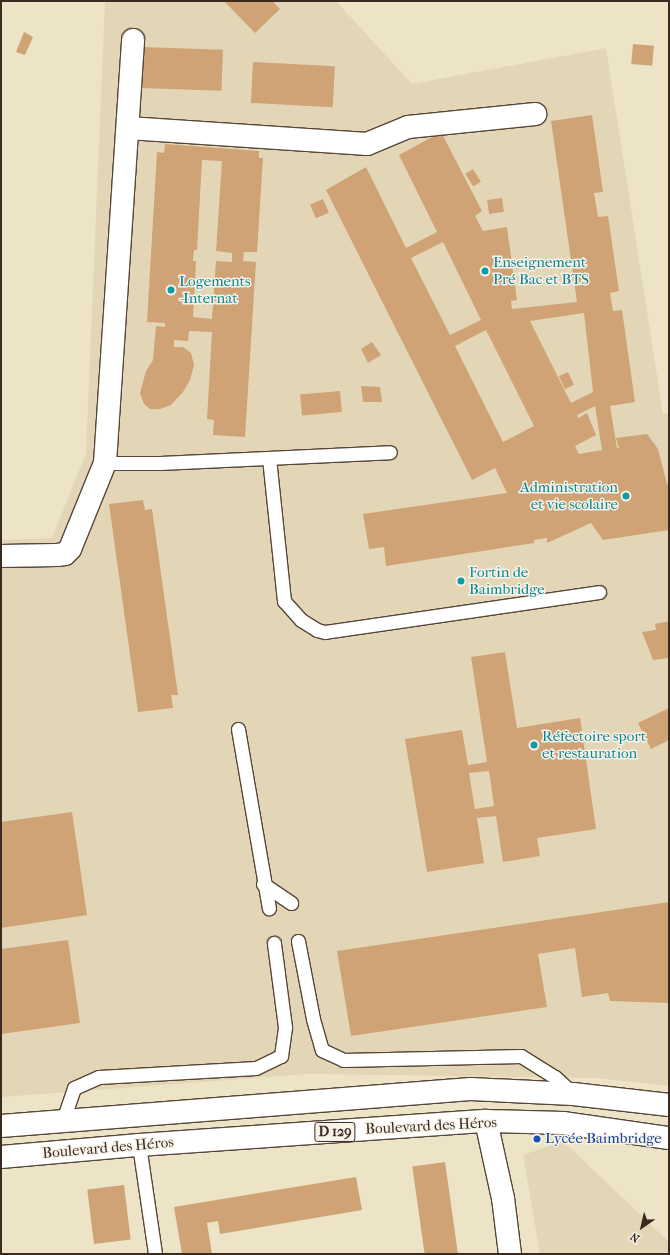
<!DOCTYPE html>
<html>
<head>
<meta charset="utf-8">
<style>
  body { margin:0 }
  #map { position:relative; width:670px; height:1255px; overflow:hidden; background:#ede4c7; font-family:"IM FELL French Canon",serif }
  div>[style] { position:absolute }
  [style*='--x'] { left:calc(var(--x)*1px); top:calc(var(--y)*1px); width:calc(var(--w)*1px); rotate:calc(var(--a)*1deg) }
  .built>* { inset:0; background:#e3d6b7 }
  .building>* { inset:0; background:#cfa376; transform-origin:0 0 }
  .roads { filter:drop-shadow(1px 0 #564637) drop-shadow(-1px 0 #564637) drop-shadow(0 1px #564637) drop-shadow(0 -1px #564637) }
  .lane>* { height:13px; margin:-6.5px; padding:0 6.5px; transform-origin:6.5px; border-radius:6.5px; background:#fff }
  .street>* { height:22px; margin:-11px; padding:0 11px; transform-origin:11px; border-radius:11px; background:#fff }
  .highway>* { height:22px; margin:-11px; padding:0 11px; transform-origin:11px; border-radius:11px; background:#fff }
  .dots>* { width:11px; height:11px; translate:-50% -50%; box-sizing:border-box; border:2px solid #f7f3e8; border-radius:50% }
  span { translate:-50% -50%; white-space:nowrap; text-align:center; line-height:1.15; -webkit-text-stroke:3px #f7f3e8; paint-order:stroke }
  .shield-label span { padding:1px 3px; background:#f7f3e8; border:1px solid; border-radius:3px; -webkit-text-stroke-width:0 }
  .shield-label { font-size:14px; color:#3b2a1e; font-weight:700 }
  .culture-label { font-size:15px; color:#0d838f }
  .left { translate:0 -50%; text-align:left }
  .right { translate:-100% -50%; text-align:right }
  .street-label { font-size:15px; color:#3b2a1e }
  .transit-label { font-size:15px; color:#164399 }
  .frame { position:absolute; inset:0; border:2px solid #3b2a1e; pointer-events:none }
  .north { position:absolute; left:622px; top:1207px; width:40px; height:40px; -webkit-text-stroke:3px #f7f3e8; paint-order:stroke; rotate:214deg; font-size:11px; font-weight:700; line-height:16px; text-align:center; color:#3b2a1e }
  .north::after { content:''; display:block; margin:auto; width:14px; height:18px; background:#3b2a1e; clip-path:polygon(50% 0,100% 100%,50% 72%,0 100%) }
</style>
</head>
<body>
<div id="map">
  <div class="built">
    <i style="clip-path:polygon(105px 1px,336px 1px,412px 84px,606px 48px,663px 414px,669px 413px,669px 1086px,595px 1078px,308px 1074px,1px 1097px,1px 540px,52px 538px,86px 453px)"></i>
    <i style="clip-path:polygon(563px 1141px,669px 1242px,669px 1254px,540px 1254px,523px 1155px)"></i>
  </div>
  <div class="building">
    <i style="clip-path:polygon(224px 1px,272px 1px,280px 9px,255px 33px)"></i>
    <i style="clip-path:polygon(24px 32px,33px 37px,25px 55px,16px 52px)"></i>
    <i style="left:633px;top:44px;width:21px;height:20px;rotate:5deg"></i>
    <i style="left:141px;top:47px;width:82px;height:41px;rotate:2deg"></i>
    <i style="left:253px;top:62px;width:82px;height:41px;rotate:3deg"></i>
    <i style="clip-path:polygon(evenodd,592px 115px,603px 192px,594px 193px,598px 217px,608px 216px,619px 291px,610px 293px,613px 311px,622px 310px,635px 402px,610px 406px,617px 448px,619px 448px,616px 438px,647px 434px,658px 449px,667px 484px,669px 484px,669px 530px,603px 540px,591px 523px,547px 543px,547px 538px,534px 540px,534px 543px,386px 566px,384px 547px,369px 549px,363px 514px,507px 493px,495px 468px,472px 480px,326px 190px,366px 167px,406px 248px,437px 232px,399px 155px,441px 132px,482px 211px,475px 216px,483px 231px,507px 227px,517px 300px,511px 301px,512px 309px,577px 302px,551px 121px,592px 115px,443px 242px,481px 320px,450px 335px,411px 258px,443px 242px,592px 115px,584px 313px,593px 392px,571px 403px,530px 321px,584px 313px,592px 115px,486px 330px,534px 426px,503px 442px,455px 346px,486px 330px,592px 115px,595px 406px,602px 450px,579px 454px,575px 446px,596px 435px,587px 413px,578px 418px,577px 415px,595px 406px)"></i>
    <i style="clip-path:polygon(evenodd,165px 144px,259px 151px,259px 158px,263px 158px,257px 252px,244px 252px,243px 261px,256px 262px,245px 437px,213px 435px,214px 420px,207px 419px,212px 332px,189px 331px,188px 341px,174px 340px,174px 347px,183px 347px,191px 353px,194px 365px,190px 380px,183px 392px,171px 405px,160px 409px,150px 409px,144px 404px,140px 393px,146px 371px,153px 360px,156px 326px,165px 327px,165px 323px,147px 322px,157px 152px,164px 153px,165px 144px,202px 160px,222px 161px,216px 251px,232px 253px,232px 262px,216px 261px,212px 319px,193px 317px,196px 261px,193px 261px,194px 250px,197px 250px,202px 160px)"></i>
    <i style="left:473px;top:169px;width:15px;height:9px;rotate:58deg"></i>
    <i style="left:502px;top:198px;width:14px;height:15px;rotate:82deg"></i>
    <i style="left:323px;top:199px;width:15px;height:14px;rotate:67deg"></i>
    <i style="clip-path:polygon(372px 342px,381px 355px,368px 363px,361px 349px)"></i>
    <i style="left:568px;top:372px;width:14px;height:10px;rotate:65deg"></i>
    <i style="clip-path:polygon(361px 386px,380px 387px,382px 402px,363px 402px)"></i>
    <i style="left:340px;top:391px;width:21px;height:40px;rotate:85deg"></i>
    <i style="clip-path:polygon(143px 500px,145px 510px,152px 509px,178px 695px,171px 695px,173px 708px,138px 712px,109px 504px)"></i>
    <i style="clip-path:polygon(669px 621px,669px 658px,653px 660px,642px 632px,656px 630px,655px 624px)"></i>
    <i style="clip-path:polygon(evenodd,505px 652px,517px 728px,580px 718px,596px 829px,537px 838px,540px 856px,503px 862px,496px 816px,477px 818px,484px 863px,427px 872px,405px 739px,462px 730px,468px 765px,487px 762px,471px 657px,505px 652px,489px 771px,494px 806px,475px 809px,469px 773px,489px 771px)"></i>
    <i style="clip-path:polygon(669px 708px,669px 740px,651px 749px,638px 723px)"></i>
    <i style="clip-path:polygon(72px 812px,87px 915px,1px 928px,1px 822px)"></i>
    <i style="clip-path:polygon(669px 902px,669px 1003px,610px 1001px,608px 993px,582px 997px,575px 948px,538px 954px,547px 1007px,351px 1036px,337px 951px)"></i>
    <i style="clip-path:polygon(68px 940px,80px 1023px,1px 1034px,1px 949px)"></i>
    <i style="left:445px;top:1162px;width:93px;height:33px;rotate:82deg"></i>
    <i style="clip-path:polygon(356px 1177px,362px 1210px,220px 1234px,218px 1221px,207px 1223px,212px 1254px,182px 1254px,174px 1207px)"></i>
    <i style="left:124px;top:1185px;width:55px;height:37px;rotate:83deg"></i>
  </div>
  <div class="roads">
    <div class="lane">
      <i style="--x:269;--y:458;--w:144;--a:84"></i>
      <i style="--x:284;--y:601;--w:25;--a:48"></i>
      <i style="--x:301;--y:620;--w:19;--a:32"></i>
      <i style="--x:317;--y:630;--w:8;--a:14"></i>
      <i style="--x:325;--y:632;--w:277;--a:-8.3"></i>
      <i style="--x:105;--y:463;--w:55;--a:0"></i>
      <i style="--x:160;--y:463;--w:230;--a:-2.7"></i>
      <i style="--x:238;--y:729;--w:182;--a:80.2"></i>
      <i style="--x:263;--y:884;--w:34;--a:34"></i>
      <i style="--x:298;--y:941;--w:79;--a:79.1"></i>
      <i style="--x:313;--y:1019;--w:32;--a:74"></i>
      <i style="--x:322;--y:1050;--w:23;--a:25"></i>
      <i style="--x:343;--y:1060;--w:178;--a:-1.3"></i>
      <i style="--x:521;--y:1056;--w:40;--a:32"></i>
      <i style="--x:555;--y:1077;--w:25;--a:43"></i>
      <i style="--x:63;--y:1120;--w:34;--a:-71"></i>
      <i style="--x:74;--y:1088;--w:27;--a:-24"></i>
      <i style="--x:99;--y:1077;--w:157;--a:-3.3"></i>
      <i style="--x:256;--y:1068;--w:28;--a:-26"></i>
      <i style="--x:281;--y:1056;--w:29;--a:-82"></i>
      <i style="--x:285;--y:1027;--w:85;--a:-97.5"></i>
      <i style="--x:139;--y:1145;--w:110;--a:81.6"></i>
    </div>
    <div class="street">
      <i style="--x:128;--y:128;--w:240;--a:3.8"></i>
      <i style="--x:367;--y:144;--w:44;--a:-22.5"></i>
      <i style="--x:408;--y:127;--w:128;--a:-5.8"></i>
      <i style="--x:1;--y:556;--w:56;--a:-1"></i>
      <i style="--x:57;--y:555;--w:8;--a:-7"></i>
      <i style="--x:65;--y:554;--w:7;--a:-45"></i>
      <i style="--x:70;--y:549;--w:93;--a:-67.9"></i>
      <i style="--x:105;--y:463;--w:424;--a:-86.2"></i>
      <i style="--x:486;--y:1121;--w:79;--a:77.6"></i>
      <i style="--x:503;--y:1198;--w:56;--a:82.9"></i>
    </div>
    <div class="highway">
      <i style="--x:1;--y:1126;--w:471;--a:-4.5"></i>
      <i style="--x:471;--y:1089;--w:102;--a:2.8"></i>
      <i style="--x:573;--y:1094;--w:97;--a:6.5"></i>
      <i style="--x:1;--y:1157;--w:139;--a:-5"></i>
      <i style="--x:139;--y:1145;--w:348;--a:-4"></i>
      <i style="--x:486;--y:1121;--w:77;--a:1.5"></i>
      <i style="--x:563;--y:1123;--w:107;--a:8.1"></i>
    </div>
  </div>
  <div class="dots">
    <i style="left:485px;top:271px;background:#0f9aa8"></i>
    <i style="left:171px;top:290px;background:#0f9aa8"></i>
    <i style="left:626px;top:496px;background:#0f9aa8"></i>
    <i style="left:461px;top:581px;background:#0f9aa8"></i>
    <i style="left:534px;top:745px;background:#0f9aa8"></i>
    <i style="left:537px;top:1139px;background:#1a4fb4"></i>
  </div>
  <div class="shield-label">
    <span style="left:335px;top:1132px">D 129</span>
  </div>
  <div class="culture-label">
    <span class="left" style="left:493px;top:271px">Enseignement<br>Pré Bac et BTS</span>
    <span class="left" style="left:179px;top:290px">Logements<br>-Internat</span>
    <span class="right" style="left:618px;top:496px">Administration<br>et vie scolaire</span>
    <span class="left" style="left:469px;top:581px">Fortin de<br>Baimbridge</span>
    <span class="left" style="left:542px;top:745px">Réfectoire sport<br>et restauration</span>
  </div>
  <div class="street-label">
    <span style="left:431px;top:1126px;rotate:-3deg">Boulevard des Héros</span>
    <span style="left:108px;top:1148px;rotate:-5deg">Boulevard des Héros</span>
  </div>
  <div class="transit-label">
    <span class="left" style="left:545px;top:1139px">Lycée Baimbridge</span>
  </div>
  <div class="frame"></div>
  <div class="north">N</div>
</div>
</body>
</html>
